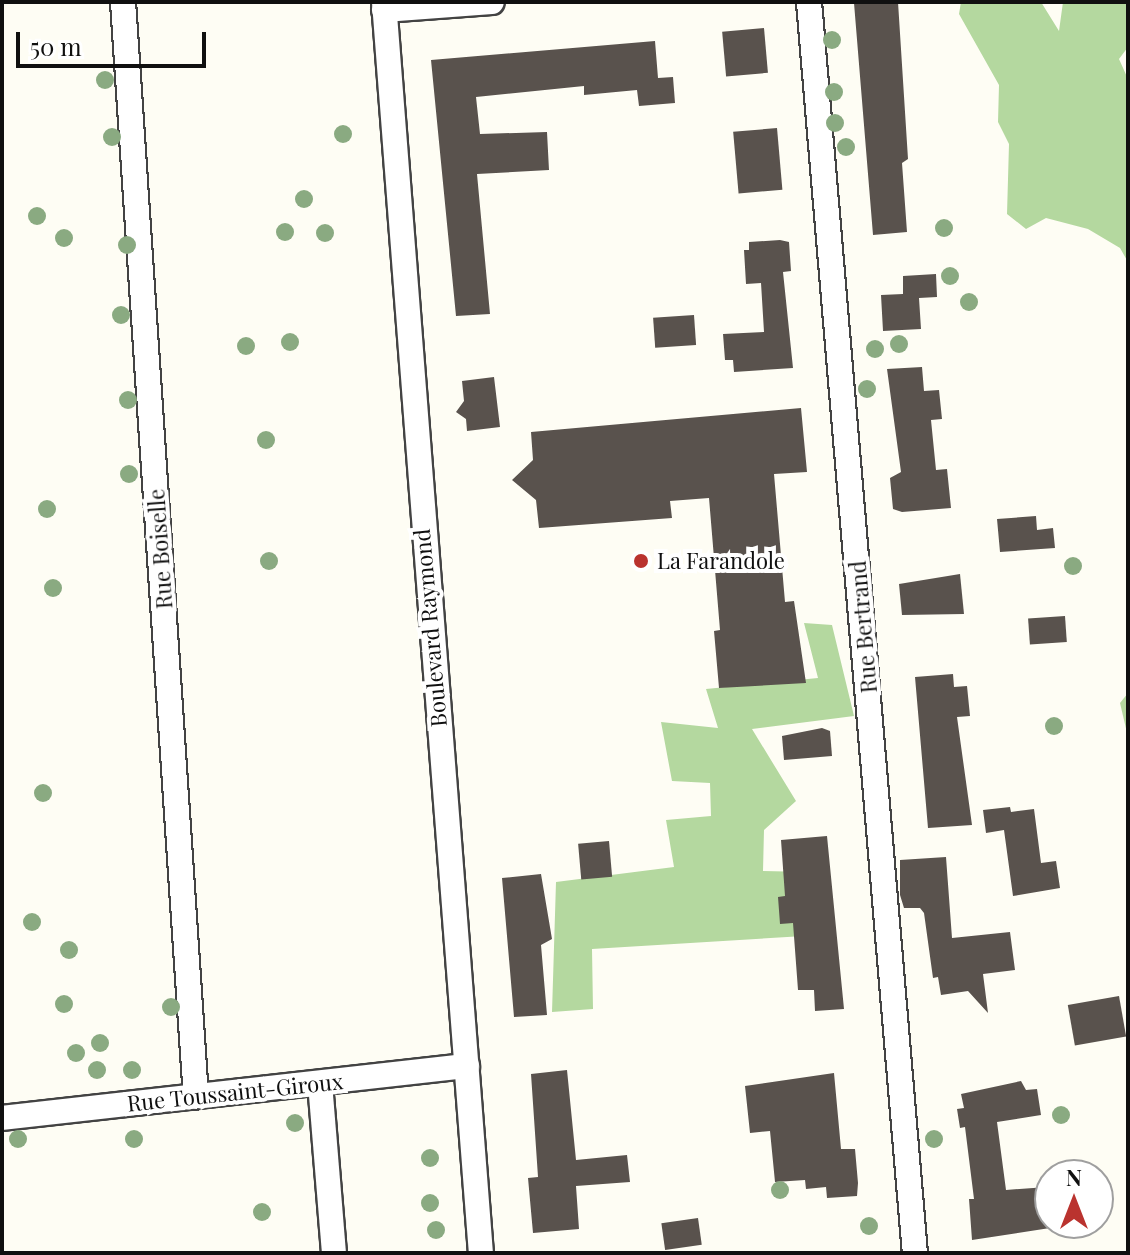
<!DOCTYPE html>
<html>
<head>
<meta charset="utf-8">
<style>
  body { margin:0 }
  #map { position:relative; width:1130px; height:1255px; overflow:hidden; background:#fefdf4; font-family:"Playfair Display",serif }
  div>[style] { position:absolute }
  [style*='--x'] { left:calc(var(--x)*1px); top:calc(var(--y)*1px); width:calc(var(--w)*1px); rotate:calc(var(--a)*1deg) }
  .forest>* { inset:0; background:#b4d89f }
  .building>* { inset:0; background:#59524d; transform-origin:0 0 }
  .roads { filter:drop-shadow(2px 0 #434343) drop-shadow(-2px 0 #434343) drop-shadow(0 2px #434343) drop-shadow(0 -2px #434343) }
  .minor>* { height:24px; margin:-12px; padding:0 12px; transform-origin:12px; border-radius:12px; background:#fff }
  .trees>* { width:18px; height:18px; margin:-9px; border-radius:50%; background:#8aaa81 }
  .dots>* { width:22px; height:22px; translate:-50% -50%; box-sizing:border-box; border:4px solid #fff; border-radius:50% }
  span { translate:-50% -50%; white-space:nowrap; text-align:center; line-height:1.15; -webkit-text-stroke:8px #fff; paint-order:stroke }
  .street-label { font-size:22px; color:#101010 }
  .poi-label { font-size:22px; color:#101010 }
  .left { translate:0 -50%; text-align:left }
  .frame { position:absolute; inset:0; border:4px solid #101010; pointer-events:none }
  .north { position:absolute; left:1034px; top:1159px; width:80px; height:80px; box-sizing:border-box; background:#fff; border:2px solid #9f9f9f; border-radius:50%; rotate:0deg; font-size:22px; font-weight:700; line-height:32px; text-align:center; color:#101010 }
  .north::after { content:''; display:block; margin:auto; width:28px; height:36px; background:#ba332f; clip-path:polygon(50% 0,100% 100%,50% 72%,0 100%) }
  .scale { position:absolute; left:16px; top:32px; width:190px; height:36px; box-sizing:border-box; border:4px solid #101010; border-top:0; padding-left:10px; font-size:24px; line-height:28px; white-space:nowrap; color:#101010; -webkit-text-stroke:6px #fff; paint-order:stroke }
</style>
</head>
<body>
<div id="map">
  <div class="forest">
    <i style="clip-path:polygon(961px 2px,1041px 2px,1059px 31px,1063px 2px,1128px 2px,1128px 47px,1119px 59px,1128px 79px,1128px 262px,1120px 248px,1088px 229px,1046px 218px,1026px 229px,1007px 214px,1009px 144px,998px 122px,999px 85px,959px 14px)"></i>
    <i style="clip-path:polygon(804px 623px,832px 625px,854px 716px,752px 729px,796px 801px,764px 830px,763px 871px,809px 872px,804px 936px,592px 949px,593px 1009px,552px 1012px,556px 882px,674px 867px,666px 820px,711px 816px,710px 783px,672px 781px,661px 722px,718px 728px,706px 689px,818px 678px)"></i>
    <i style="clip-path:polygon(1128px 693px,1128px 737px,1120px 703px)"></i>
  </div>
  <div class="building">
    <i style="clip-path:polygon(898px 2px,908px 159px,902px 163px,907px 232px,873px 235px,854px 3px)"></i>
    <i style="left:764px;top:28px;width:45px;height:42px;rotate:85deg"></i>
    <i style="clip-path:polygon(655px 41px,658px 78px,673px 77px,675px 103px,639px 106px,637px 90px,584px 95px,584px 86px,476px 97px,480px 134px,547px 132px,549px 170px,477px 174px,490px 314px,456px 316px,431px 60px)"></i>
    <i style="left:777px;top:128px;width:62px;height:44px;rotate:85deg"></i>
    <i style="clip-path:polygon(780px 240px,789px 242px,791px 271px,783px 272px,793px 368px,734px 372px,733px 360px,725px 360px,723px 334px,764px 332px,761px 283px,746px 284px,744px 250px,749px 250px,749px 242px)"></i>
    <i style="clip-path:polygon(936px 274px,937px 297px,919px 298px,921px 329px,883px 331px,881px 295px,903px 294px,903px 276px)"></i>
    <i style="left:694px;top:315px;width:30px;height:41px;rotate:86deg"></i>
    <i style="clip-path:polygon(922px 367px,924px 391px,939px 390px,942px 419px,931px 420px,936px 470px,947px 469px,951px 508px,902px 512px,893px 509px,890px 478px,901px 472px,887px 369px)"></i>
    <i style="clip-path:polygon(494px 377px,500px 427px,467px 431px,466px 419px,456px 412px,464px 401px,462px 381px)"></i>
    <i style="clip-path:polygon(801px 408px,807px 472px,774px 474px,785px 602px,794px 601px,806px 683px,719px 688px,714px 631px,720px 630px,709px 498px,670px 501px,672px 518px,539px 528px,536px 500px,512px 480px,533px 460px,531px 432px)"></i>
    <i style="clip-path:polygon(1036px 516px,1037px 530px,1053px 528px,1055px 548px,1000px 552px,997px 519px)"></i>
    <i style="clip-path:polygon(960px 574px,964px 614px,902px 615px,899px 584px)"></i>
    <i style="left:1065px;top:616px;width:26px;height:37px;rotate:86deg"></i>
    <i style="clip-path:polygon(953px 674px,954px 687px,967px 686px,970px 716px,957px 717px,972px 825px,928px 828px,915px 677px)"></i>
    <i style="clip-path:polygon(822px 728px,830px 731px,832px 756px,784px 760px,782px 736px)"></i>
    <i style="clip-path:polygon(1010px 807px,1011px 812px,1034px 809px,1041px 863px,1056px 861px,1060px 888px,1013px 896px,1004px 830px,986px 833px,983px 810px)"></i>
    <i style="clip-path:polygon(827px 836px,844px 1009px,815px 1011px,814px 990px,798px 990px,793px 923px,780px 924px,778px 897px,785px 896px,781px 840px)"></i>
    <i style="left:609px;top:841px;width:36px;height:31px;rotate:85deg"></i>
    <i style="clip-path:polygon(946px 857px,952px 938px,1010px 932px,1015px 970px,983px 974px,988px 1013px,968px 991px,941px 995px,938px 977px,933px 978px,924px 913px,920px 908px,904px 908px,900px 895px,900px 860px)"></i>
    <i style="clip-path:polygon(541px 874px,552px 939px,541px 945px,547px 1015px,514px 1017px,502px 878px)"></i>
    <i style="left:1119px;top:996px;width:41px;height:52px;rotate:80deg"></i>
    <i style="clip-path:polygon(567px 1070px,576px 1160px,627px 1155px,630px 1182px,576px 1186px,579px 1229px,533px 1233px,528px 1178px,538px 1177px,531px 1074px)"></i>
    <i style="clip-path:polygon(834px 1073px,841px 1149px,855px 1149px,858px 1183px,857px 1196px,827px 1198px,826px 1187px,806px 1189px,805px 1180px,775px 1182px,770px 1131px,750px 1133px,745px 1086px)"></i>
    <i style="clip-path:polygon(1021px 1081px,1026px 1090px,1037px 1089px,1041px 1115px,997px 1122px,1006px 1190px,1047px 1187px,1050px 1228px,972px 1240px,969px 1199px,974px 1199px,965px 1127px,960px 1128px,957px 1109px,964px 1108px,961px 1094px)"></i>
    <i style="left:698px;top:1218px;width:27px;height:37px;rotate:82deg"></i>
  </div>
  <div class="roads">
    <div class="minor">
      <i style="--x:123;--y:2;--w:1097;--a:86.19"></i>
      <i style="--x:384;--y:2;--w:1255;--a:85.57"></i>
      <i style="--x:809;--y:2;--w:1255;--a:85.16"></i>
      <i style="--x:384;--y:10;--w:108;--a:-4.2"></i>
      <i style="--x:320;--y:1083;--w:171;--a:85.3"></i>
      <i style="--x:2;--y:1118;--w:468;--a:-6.4"></i>
    </div>
  </div>
  <div class="trees">
    <i style="left:832px;top:40px"></i>
    <i style="left:105px;top:80px"></i>
    <i style="left:834px;top:92px"></i>
    <i style="left:835px;top:123px"></i>
    <i style="left:343px;top:134px"></i>
    <i style="left:112px;top:137px"></i>
    <i style="left:846px;top:147px"></i>
    <i style="left:304px;top:199px"></i>
    <i style="left:37px;top:216px"></i>
    <i style="left:944px;top:228px"></i>
    <i style="left:285px;top:232px"></i>
    <i style="left:325px;top:233px"></i>
    <i style="left:64px;top:238px"></i>
    <i style="left:127px;top:245px"></i>
    <i style="left:950px;top:276px"></i>
    <i style="left:969px;top:302px"></i>
    <i style="left:121px;top:315px"></i>
    <i style="left:290px;top:342px"></i>
    <i style="left:899px;top:344px"></i>
    <i style="left:246px;top:346px"></i>
    <i style="left:875px;top:349px"></i>
    <i style="left:867px;top:389px"></i>
    <i style="left:128px;top:400px"></i>
    <i style="left:266px;top:440px"></i>
    <i style="left:129px;top:474px"></i>
    <i style="left:47px;top:509px"></i>
    <i style="left:269px;top:561px"></i>
    <i style="left:1073px;top:566px"></i>
    <i style="left:53px;top:588px"></i>
    <i style="left:1054px;top:726px"></i>
    <i style="left:43px;top:793px"></i>
    <i style="left:32px;top:922px"></i>
    <i style="left:69px;top:950px"></i>
    <i style="left:64px;top:1004px"></i>
    <i style="left:171px;top:1007px"></i>
    <i style="left:100px;top:1043px"></i>
    <i style="left:76px;top:1053px"></i>
    <i style="left:97px;top:1070px"></i>
    <i style="left:132px;top:1070px"></i>
    <i style="left:1061px;top:1115px"></i>
    <i style="left:295px;top:1123px"></i>
    <i style="left:18px;top:1139px"></i>
    <i style="left:134px;top:1139px"></i>
    <i style="left:934px;top:1139px"></i>
    <i style="left:430px;top:1158px"></i>
    <i style="left:780px;top:1190px"></i>
    <i style="left:430px;top:1203px"></i>
    <i style="left:262px;top:1212px"></i>
    <i style="left:869px;top:1226px"></i>
    <i style="left:436px;top:1230px"></i>
  </div>
  <div class="dots">
    <i style="left:641px;top:561px;background:#ba332f"></i>
  </div>
  <div class="street-label">
    <span style="left:160px;top:549px;rotate:-94deg">Rue Boiselle</span>
    <span style="left:863px;top:627px;rotate:-95deg">Rue Bertrand</span>
    <span style="left:430px;top:628px;rotate:-95deg">Boulevard Raymond</span>
    <span style="left:235px;top:1092px;rotate:-6deg">Rue Toussaint-Giroux</span>
  </div>
  <div class="poi-label">
    <span class="left" style="left:657px;top:561px">La Farandole</span>
  </div>
  <div class="frame"></div>
  <div class="north">N</div>
  <div class="scale">50 m</div>
</div>
</body>
</html>
